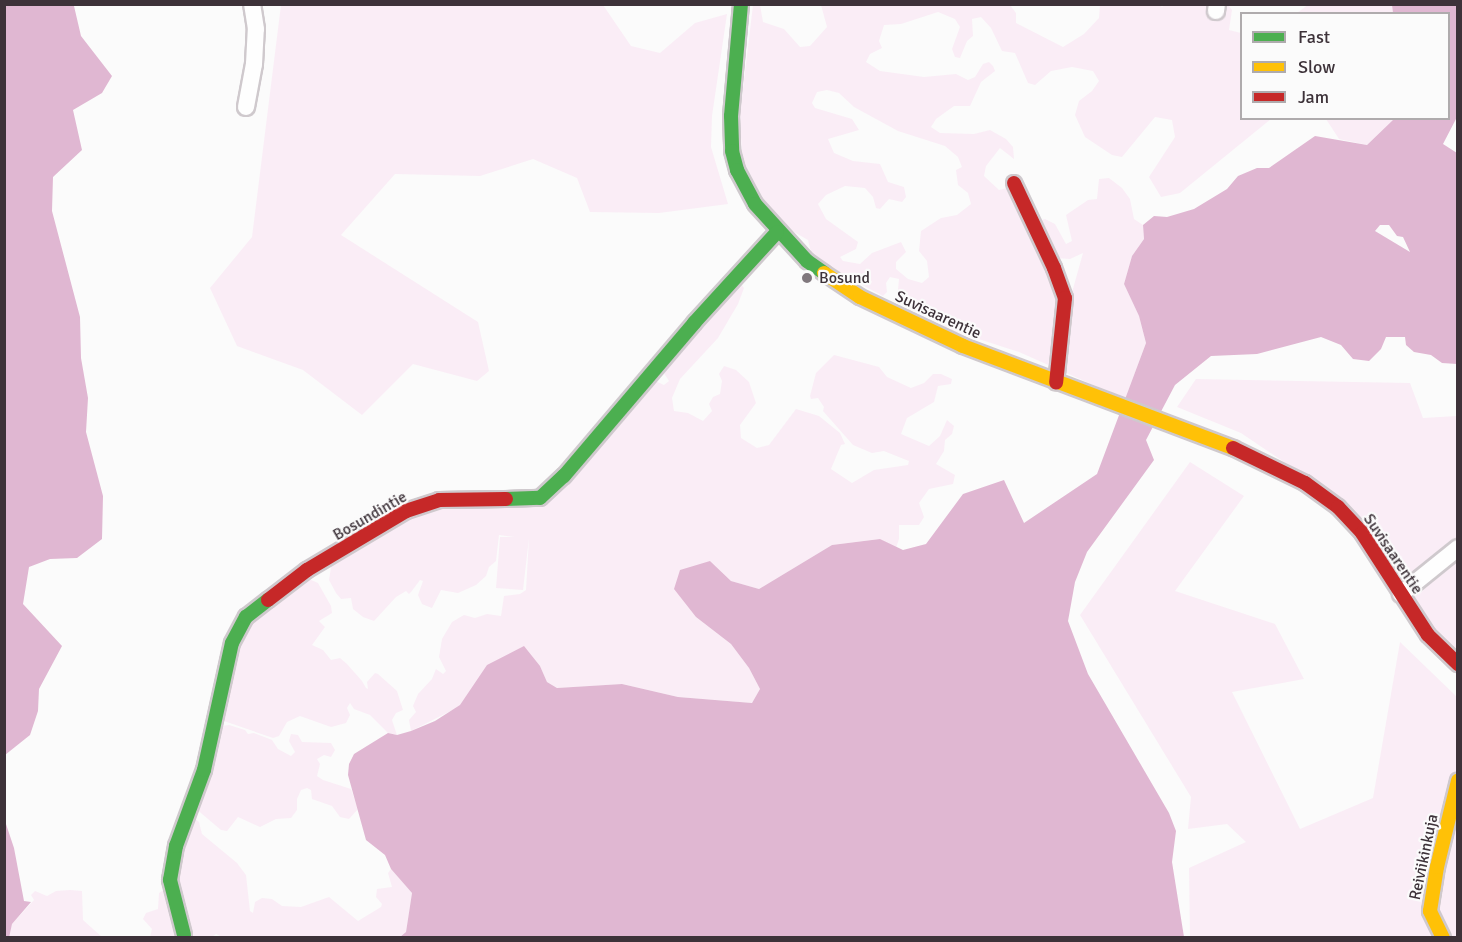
<!DOCTYPE html>
<html>
<head>
<meta charset="utf-8">
<style>
  body { margin:0 }
  #map { position:relative; width:1462px; height:942px; overflow:hidden; background:#fbfbfb; font-family:Signika,sans-serif }
  div>[style] { position:absolute }
  [style*='--x'] { left:calc(var(--x)*1px); top:calc(var(--y)*1px); width:calc(var(--w)*1px); rotate:calc(var(--a)*1deg) }
  .green>* { inset:0; background:#faedf6 }
  .water>* { inset:0; background:#e0b7d2 }
  .roads { filter:drop-shadow(2px 0 #cfc9cd) drop-shadow(-2px 0 #cfc9cd) drop-shadow(0 2px #cfc9cd) drop-shadow(0 -2px #cfc9cd) }
  .street>* { height:16px; margin:-8px; padding:0 8px; transform-origin:8px; border-radius:8px; background:#fefefe }
  .fast>* { height:14px; margin:-7px; padding:0 7px; transform-origin:7px; border-radius:7px; background:#4caf50 }
  .slow>* { height:14px; margin:-7px; padding:0 7px; transform-origin:7px; border-radius:7px; background:#ffc107 }
  .jam>* { height:14px; margin:-7px; padding:0 7px; transform-origin:7px; border-radius:7px; background:#c62828 }
  .dots>* { width:16px; height:16px; translate:-50% -50%; box-sizing:border-box; border:3px solid #fbfbfb; border-radius:50% }
  span { translate:-50% -50%; white-space:nowrap; text-align:center; line-height:1.15; -webkit-text-stroke:4.5px #fbfbfb; paint-order:stroke }
  .poi-label { font-size:16px; color:#3d3239 }
  .left { translate:0 -50%; text-align:left }
  .street-label { font-size:16px; color:#3d3239 }
  .frame { position:absolute; inset:0; border:6px solid #3d3239; pointer-events:none }
  .legend { position:absolute; left:1240px; top:12px; width:210px; height:108px; box-sizing:border-box; background:#fbfbfb; border:2px solid #afabad; margin:0; padding:8px 10px; list-style:none; font-size:18px; color:#3d3239 }
  .legend li { display:flex; align-items:center; gap:12px; height:30px }
  .legend b { width:30px; border:2px solid #afabad }
</style>
</head>
<body>
<div id="map">
  <div class="green">
    <i style="clip-path:polygon(evenodd,1159px 4px,1162px 7px,1165px 4px,1228px 5px,1232px 10px,1229px 30px,1241px 33px,1242px 118px,1271px 119px,1180px 193px,1161px 197px,1149px 177px,1175px 137px,1172px 120px,1155px 117px,1122px 157px,1112px 155px,1085px 137px,1075px 115px,1079px 101px,1092px 91px,1099px 81px,1093px 71px,1072px 67px,1051px 71px,1035px 85px,1028px 83px,1015px 53px,1002px 51px,991px 28px,981px 17px,972px 19px,973px 36px,967px 41px,960px 58px,955px 57px,952px 49px,960px 27px,955px 19px,938px 12px,901px 24px,884px 25px,879px 41px,882px 48px,870px 54px,866px 62px,880px 71px,924px 77px,956px 74px,968px 80px,975px 77px,983px 64px,989px 62px,993px 66px,995px 71px,981px 82px,970px 106px,954px 106px,936px 119px,931px 127px,940px 133px,974px 134px,990px 130px,1006px 139px,1013px 147px,1014px 159px,1000px 148px,986px 166px,984px 176px,999px 190px,1011px 187px,1071px 296px,1083px 253px,1070px 259px,1056px 258px,1038px 221px,1045px 219px,1055px 224px,1066px 244px,1072px 241px,1066px 215px,1088px 200px,1097px 199px,1099px 179px,1109px 178px,1122px 188px,1130px 199px,1134px 219px,1143px 225px,1144px 239px,1132px 256px,1124px 284px,1139px 316px,1146px 343px,1125px 399px,1019px 352px,954px 331px,903px 305px,897px 300px,899px 279px,890px 277px,886px 283px,887px 292px,883px 296px,830px 268px,811px 252px,808px 240px,794px 232px,766px 204px,742px 159px,740px 114px,753px 5px,760px 5px,763px 22px,784px 29px,800px 47px,810px 46px,827px 27px,821px 5px,1010px 5px,1016px 13px,1016px 23px,1063px 47px,1084px 34px,1099px 18px,1100px 5px,1159px 4px,827px 90px,839px 93px,854px 107px,898px 131px,945px 146px,958px 157px,962px 167px,956px 170px,958px 185px,968px 193px,971px 204px,957px 215px,941px 218px,921px 231px,919px 251px,927px 261px,929px 277px,922px 283px,908px 279px,896px 269px,896px 262px,906px 252px,901px 242px,872px 253px,860px 264px,843px 261px,840px 257px,856px 249px,858px 242px,826px 219px,818px 204px,826px 195px,845px 186px,865px 188px,873px 197px,876px 208px,880px 209px,889px 199px,902px 202px,906px 197px,904px 187px,888px 182px,880px 164px,853px 161px,834px 153px,828px 139px,859px 130px,852px 119px,815px 108px,812px 103px,817px 92px,827px 90px)"></i>
    <i style="clip-path:polygon(1309px 4px,1392px 5px,1393px 13px,1297px 13px)"></i>
    <i style="clip-path:polygon(281px 5px,603px 5px,631px 46px,660px 53px,695px 23px,727px 14px,712px 116px,711px 147px,728px 204px,659px 213px,590px 212px,577px 178px,533px 159px,480px 176px,395px 174px,341px 235px,478px 322px,489px 371px,477px 381px,413px 364px,362px 415px,303px 370px,237px 346px,210px 288px,252px 237px)"></i>
    <i style="clip-path:polygon(1326px 119px,1394px 119px,1367px 145px,1339px 139px)"></i>
    <i style="clip-path:polygon(741px 284px,744px 288px,738px 304px,718px 338px,680px 379px,672px 398px,674px 411px,688px 413px,703px 421px,712px 411px,709px 404px,713px 397px,720px 394px,722px 381px,719px 374px,724px 366px,736px 370px,749px 382px,756px 403px,740px 425px,741px 438px,757px 448px,769px 445px,796px 409px,819px 416px,840px 433px,845px 444px,841px 445px,831px 469px,852px 483px,874px 470px,908px 465px,909px 461px,884px 451px,872px 453px,853px 445px,823px 411px,824px 407px,818px 398px,811px 399px,810px 396px,816px 373px,834px 355px,879px 367px,887px 377px,911px 388px,924px 383px,933px 374px,941px 374px,952px 379px,951px 384px,938px 386px,934px 402px,907px 418px,901px 434px,929px 446px,940px 436px,947px 420px,954px 426px,952px 434px,945px 440px,944px 451px,936px 464px,955px 475px,953px 484px,929px 489px,919px 503px,924px 517px,919px 525px,899px 525px,899px 539px,896px 548px,880px 539px,832px 545px,759px 589px,731px 581px,710px 561px,696px 617px,731px 644px,749px 668px,760px 689px,752px 703px,678px 697px,622px 684px,557px 688px,547px 682px,540px 666px,411px 731px,409px 720px,416px 712px,413px 706px,418px 694px,432px 679px,436px 669px,443px 674px,446px 671px,439px 657px,442px 639px,452px 622px,464px 615px,475px 618px,487px 614px,501px 616px,504px 596px,520px 594px,526px 590px,529px 538px,523px 590px,496px 588px,500px 537px,515px 537px,499px 535px,496px 561px,489px 567px,486px 576px,476px 585px,458px 593px,441px 590px,432px 608px,422px 604px,418px 595px,423px 581px,420px 580px,411px 592px,409px 594px,406px 591px,396px 597px,374px 621px,363px 617px,353px 609px,351px 598px,341px 599px,336px 593px,329px 580px,332px 561px,420px 507px,539px 502px,653px 380px,664px 385px,669px 381px,660px 367px)"></i>
    <i style="clip-path:polygon(1196px 379px,1410px 383px,1423px 418px,1457px 416px,1457px 655px,1431px 634px,1352px 508px,1241px 433px,1177px 407px)"></i>
    <i style="clip-path:polygon(1190px 462px,1244px 496px,1175px 591px,1275px 624px,1304px 679px,1232px 692px,1300px 829px,1373px 798px,1400px 642px,1457px 697px,1457px 937px,1190px 937px,1189px 868px,1246px 842px,1227px 824px,1188px 829px,1191px 797px,1080px 615px)"></i>
    <i style="clip-path:polygon(309px 579px,318px 583px,331px 606px,332px 613px,319px 621px,325px 627px,312px 645px,323px 650px,331px 660px,340px 658px,347px 664px,362px 681px,366px 688px,368px 689px,367px 682px,375px 673px,378px 674px,397px 691px,403px 710px,396px 713px,392px 720px,397px 735px,388px 733px,370px 715px,354px 709px,350px 703px,347px 708px,350px 715px,346px 723px,331px 727px,300px 716px,287px 722px,279px 736px,273px 738px,221px 720px,236px 634px)"></i>
    <i style="clip-path:polygon(229px 725px,245px 730px,248px 734px,254px 733px,272px 740px,278px 749px,291px 756px,295px 752px,289px 741px,291px 734px,298px 735px,302px 742px,331px 743px,335px 750px,331px 757px,324px 755px,317px 759px,320px 764px,317px 776px,323px 780px,351px 789px,358px 809px,349px 819px,340px 817px,332px 806px,312px 799px,311px 790px,307px 788px,301px 790px,297px 799px,297px 810px,291px 818px,276px 819px,260px 827px,238px 817px,227px 831px,221px 830px,195px 808px,220px 726px)"></i>
    <i style="clip-path:polygon(192px 816px,199px 822px,202px 834px,237px 863px,246px 875px,250px 911px,253px 913px,255px 902px,262px 898px,272px 899px,282px 906px,301px 907px,329px 897px,358px 921px,381px 907px,382px 904px,376px 897px,377px 889px,392px 887px,388px 873px,391px 869px,412px 893px,406px 932px,400px 937px,224px 938px,216px 934px,212px 937px,150px 937px,152px 929px,143px 919px,146px 913px,158px 909px,159px 893px,168px 887px)"></i>
    <i style="clip-path:polygon(70px 890px,82px 891px,83px 920px,102px 937px,9px 938px,12px 924px,34px 900px,31px 895px,35px 891px,47px 896px,56px 891px)"></i>
  </div>
  <div class="water">
    <i style="clip-path:polygon(5px 4px,74px 6px,81px 36px,112px 76px,102px 93px,73px 110px,82px 150px,53px 177px,52px 211px,80px 317px,81px 358px,88px 398px,86px 432px,103px 496px,102px 539px,77px 558px,50px 559px,29px 567px,23px 604px,62px 646px,39px 689px,38px 711px,30px 735px,5px 755px)"></i>
    <i style="clip-path:polygon(evenodd,1392px 5px,1457px 5px,1457px 117px,1443px 144px,1457px 153px,1457px 364px,1442px 363px,1431px 355px,1414px 352px,1406px 345px,1405px 337px,1386px 337px,1381px 349px,1369px 361px,1353px 359px,1341px 345px,1321px 337px,1257px 354px,1211px 356px,1175px 385px,1146px 440px,1154px 460px,1087px 552px,1075px 582px,1068px 621px,1088px 674px,1169px 813px,1176px 831px,1172px 862px,1184px 937px,400px 937px,406px 932px,412px 893px,391px 869px,385px 855px,366px 840px,348px 775px,349px 764px,354px 754px,388px 733px,397px 735px,411px 731px,435px 721px,460px 705px,487px 665px,524px 646px,540px 666px,547px 682px,557px 688px,622px 684px,678px 697px,752px 703px,760px 689px,749px 668px,731px 644px,696px 617px,674px 589px,680px 570px,710px 561px,731px 581px,759px 589px,832px 545px,880px 539px,903px 550px,926px 544px,963px 494px,1004px 480px,1024px 523px,1097px 474px,1146px 343px,1139px 316px,1124px 284px,1132px 256px,1144px 239px,1143px 225px,1154px 216px,1167px 217px,1194px 209px,1227px 189px,1238px 176px,1257px 168px,1269px 168px,1315px 136px,1367px 145px,1394px 119px,1448px 118px,1448px 14px,1393px 13px,1392px 5px,1380px 225px,1389px 225px,1397px 236px,1403px 237px,1410px 252px,1375px 231px,1380px 225px)"></i>
    <i style="clip-path:polygon(4px 818px,14px 848px,24px 901px,31px 902px,12px 924px,9px 938px,4px 937px)"></i>
  </div>
  <div class="roads">
    <div class="street">
      <i style="--x:1216;--y:11;--w:7;--a:-82"></i>
      <i style="--x:246;--y:107;--w:44;--a:-79.5"></i>
      <i style="--x:254;--y:64;--w:35;--a:-87"></i>
      <i style="--x:256;--y:29;--w:25;--a:-99"></i>
      <i style="--x:1401;--y:594;--w:73;--a:-38.9"></i>
    </div>
    <div class="fast">
      <i style="--x:741;--y:4;--w:112;--a:95.1"></i>
      <i style="--x:731;--y:116;--w:35;--a:88"></i>
      <i style="--x:732;--y:151;--w:20;--a:75"></i>
      <i style="--x:737;--y:170;--w:38;--a:62"></i>
      <i style="--x:755;--y:204;--w:77;--a:47.6"></i>
      <i style="--x:807;--y:261;--w:21;--a:35"></i>
      <i style="--x:506;--y:499;--w:34;--a:-2"></i>
      <i style="--x:540;--y:498;--w:33;--a:-43"></i>
      <i style="--x:564;--y:476;--w:201;--a:-49.6"></i>
      <i style="--x:694;--y:323;--w:123;--a:-47.6"></i>
      <i style="--x:184;--y:935;--w:57;--a:-104.3"></i>
      <i style="--x:170;--y:880;--w:35;--a:-80"></i>
      <i style="--x:176;--y:846;--w:81;--a:-69.8"></i>
      <i style="--x:204;--y:770;--w:130;--a:-77.6"></i>
      <i style="--x:232;--y:643;--w:30;--a:-62"></i>
      <i style="--x:246;--y:617;--w:28;--a:-38"></i>
    </div>
    <div class="slow">
      <i style="--x:824;--y:273;--w:43;--a:33.7"></i>
      <i style="--x:860;--y:297;--w:114;--a:25.4"></i>
      <i style="--x:963;--y:346;--w:289;--a:20.7"></i>
      <i style="--x:1443;--y:938;--w:30;--a:-116"></i>
      <i style="--x:1430;--y:911;--w:45;--a:-81"></i>
      <i style="--x:1437;--y:867;--w:89;--a:-76.3"></i>
    </div>
    <div class="jam">
      <i style="--x:1014;--y:183;--w:94;--a:64.8"></i>
      <i style="--x:1054;--y:268;--w:32;--a:70"></i>
      <i style="--x:1065;--y:298;--w:85;--a:96"></i>
      <i style="--x:1233;--y:448;--w:80;--a:25.9"></i>
      <i style="--x:1305;--y:483;--w:41;--a:36"></i>
      <i style="--x:1338;--y:507;--w:35;--a:47"></i>
      <i style="--x:1362;--y:533;--w:121;--a:57.1"></i>
      <i style="--x:1428;--y:635;--w:42;--a:44"></i>
      <i style="--x:268;--y:600;--w:49;--a:-37.6"></i>
      <i style="--x:307;--y:570;--w:115;--a:-30.8"></i>
      <i style="--x:406;--y:511;--w:35;--a:-18"></i>
      <i style="--x:439;--y:500;--w:67;--a:-0.9"></i>
    </div>
  </div>
  <div class="dots">
    <i style="left:807px;top:278px;background:#80787d"></i>
  </div>
  <div class="poi-label">
    <span class="left" style="left:819px;top:278px">Bosund</span>
  </div>
  <div class="street-label">
    <span style="left:938px;top:315px;rotate:25deg">Suvisaarentie</span>
    <span style="left:370px;top:516px;rotate:-30deg">Bosundintie</span>
    <span style="left:1393px;top:554px;rotate:56deg">Suvisaarentie</span>
    <span style="left:1424px;top:857px;rotate:-78deg">Reiviikinkuja</span>
  </div>
  <div class="frame"></div>
  <ul class="legend">
  <li><b style="height:8px;background:#4caf50"></b>Fast</li>
  <li><b style="height:8px;background:#ffc107"></b>Slow</li>
  <li><b style="height:8px;background:#c62828"></b>Jam</li>
  </ul>
</div>
</body>
</html>
